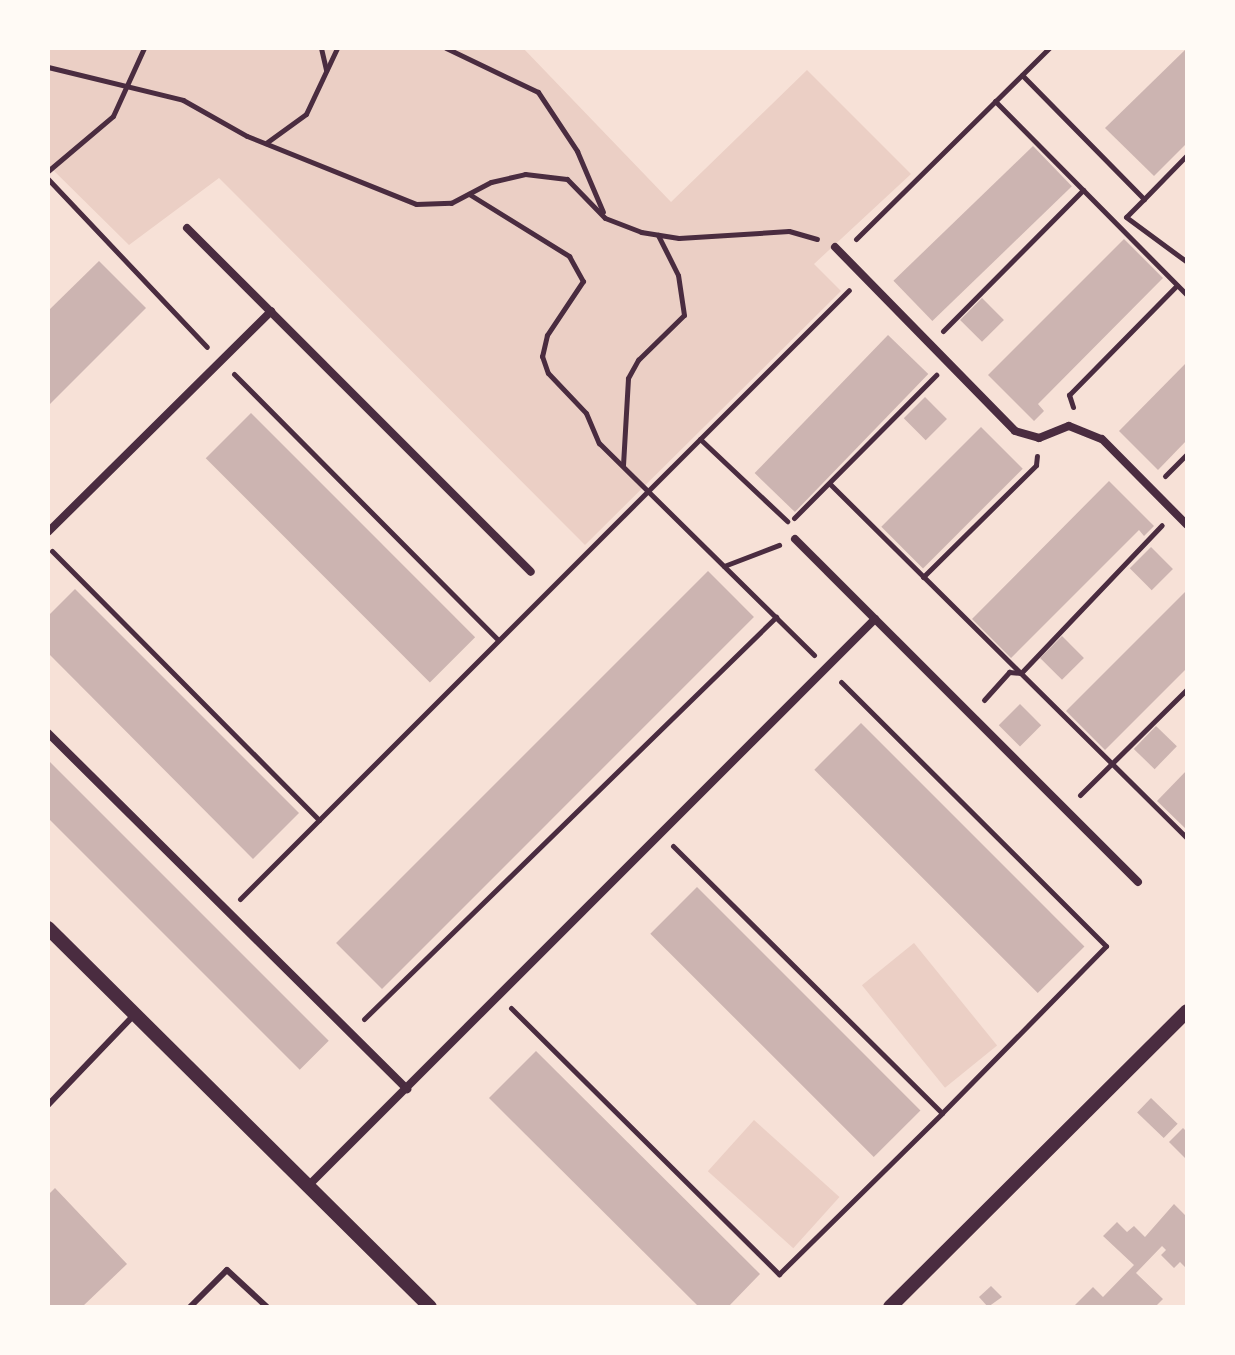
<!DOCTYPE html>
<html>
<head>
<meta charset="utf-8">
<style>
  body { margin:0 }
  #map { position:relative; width:1235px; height:1355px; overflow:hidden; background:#f7e1d7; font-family:"Roboto Condensed",sans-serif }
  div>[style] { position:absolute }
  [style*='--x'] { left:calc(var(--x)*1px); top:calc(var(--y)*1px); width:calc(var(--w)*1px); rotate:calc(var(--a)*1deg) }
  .green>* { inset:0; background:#ebcfc5; transform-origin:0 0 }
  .building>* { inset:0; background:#ccb4b1; transform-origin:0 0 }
  .path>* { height:5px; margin:-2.5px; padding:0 2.5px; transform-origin:2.5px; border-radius:2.5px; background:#4a2c40 }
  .service>* { height:6px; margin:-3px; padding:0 3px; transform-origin:3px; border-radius:3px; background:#4a2c40 }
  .minor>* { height:8px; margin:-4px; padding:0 4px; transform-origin:4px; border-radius:4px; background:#4a2c40 }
  .tertiary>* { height:14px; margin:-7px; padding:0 7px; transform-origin:7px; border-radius:7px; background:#4a2c40 }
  span { translate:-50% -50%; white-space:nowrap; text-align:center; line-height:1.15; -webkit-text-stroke:6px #fffaf5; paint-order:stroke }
  .frame { position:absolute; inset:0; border:50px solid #fffaf5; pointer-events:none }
</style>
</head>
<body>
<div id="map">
  <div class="green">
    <i style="clip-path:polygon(48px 48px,523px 48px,671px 202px,807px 70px,911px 174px,814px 264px,841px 291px,585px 545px,219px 178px,129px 245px,48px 165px)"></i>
    <i style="left:914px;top:943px;width:132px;height:67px;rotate:51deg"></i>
    <i style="left:754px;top:1120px;width:115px;height:69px;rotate:42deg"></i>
  </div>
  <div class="building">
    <i style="clip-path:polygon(1187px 48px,1187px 143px,1154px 176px,1105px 128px)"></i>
    <i style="left:1033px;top:146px;width:56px;height:194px;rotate:46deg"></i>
    <i style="clip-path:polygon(1124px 239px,1163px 278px,1038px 404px,1044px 411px,1034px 421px,988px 375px)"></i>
    <i style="clip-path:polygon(99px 261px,146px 308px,48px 406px,48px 311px)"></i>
    <i style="left:982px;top:298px;width:31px;height:31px;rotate:45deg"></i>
    <i style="left:888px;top:335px;width:56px;height:192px;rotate:44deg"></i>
    <i style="clip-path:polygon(1187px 362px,1187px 440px,1158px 470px,1119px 431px)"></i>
    <i style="left:925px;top:397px;width:31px;height:30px;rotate:45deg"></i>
    <i style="left:251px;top:413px;width:317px;height:64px;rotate:45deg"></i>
    <i style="left:981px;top:427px;width:59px;height:141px;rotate:45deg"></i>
    <i style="clip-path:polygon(1109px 481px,1154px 526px,1144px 536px,1139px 530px,1011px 658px,972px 619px)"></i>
    <i style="left:1151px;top:547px;width:31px;height:30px;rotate:45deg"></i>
    <i style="left:708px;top:571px;width:65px;height:526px;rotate:45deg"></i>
    <i style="clip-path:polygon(75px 589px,299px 813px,253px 859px,48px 653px,48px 616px)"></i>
    <i style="clip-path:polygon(1187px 590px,1187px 668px,1105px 750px,1066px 711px)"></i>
    <i style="left:1062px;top:636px;width:31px;height:31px;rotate:45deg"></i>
    <i style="left:1020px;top:704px;width:30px;height:30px;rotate:45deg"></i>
    <i style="left:861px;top:723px;width:316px;height:66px;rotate:45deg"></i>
    <i style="left:1156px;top:726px;width:29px;height:32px;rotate:44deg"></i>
    <i style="left:48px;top:760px;width:397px;height:41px;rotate:45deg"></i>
    <i style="clip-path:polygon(1187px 770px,1187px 830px,1157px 801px)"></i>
    <i style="left:697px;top:887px;width:316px;height:66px;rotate:45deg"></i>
    <i style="clip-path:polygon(536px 1051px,760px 1274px,728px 1307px,699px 1307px,489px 1098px)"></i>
    <i style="left:1151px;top:1098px;width:37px;height:20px;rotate:44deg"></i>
    <i style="clip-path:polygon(1183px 1128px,1187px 1132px,1187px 1160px,1169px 1142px)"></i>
    <i style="clip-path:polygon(55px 1188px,127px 1264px,82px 1307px,48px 1307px,48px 1195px)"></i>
    <i style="clip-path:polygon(1174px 1204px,1187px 1217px,1187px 1269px,1180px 1262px,1174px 1268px,1161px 1255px,1166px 1250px,1162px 1246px,1136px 1273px,1163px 1299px,1155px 1307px,1073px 1307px,1093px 1287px,1103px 1297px,1134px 1265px,1103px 1236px,1117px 1222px,1127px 1232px,1134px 1226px,1145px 1237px)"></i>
    <i style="clip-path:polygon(991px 1286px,1002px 1297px,988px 1307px,979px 1297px)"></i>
  </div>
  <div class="path">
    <i style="--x:321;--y:48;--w:23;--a:77"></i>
    <i style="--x:446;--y:48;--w:102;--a:25.6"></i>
    <i style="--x:538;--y:92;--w:71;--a:56.5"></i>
    <i style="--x:577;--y:151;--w:66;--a:66.9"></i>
    <i style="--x:48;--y:67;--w:139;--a:13.7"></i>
    <i style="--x:183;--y:100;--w:73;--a:29.4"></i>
    <i style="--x:247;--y:136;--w:182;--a:21.9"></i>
    <i style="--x:416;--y:204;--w:35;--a:-2"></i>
    <i style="--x:451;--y:203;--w:45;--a:-27.7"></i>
    <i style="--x:491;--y:182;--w:35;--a:-13"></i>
    <i style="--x:525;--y:174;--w:42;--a:6.8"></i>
    <i style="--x:567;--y:179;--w:54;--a:45.7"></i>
    <i style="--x:605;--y:218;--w:39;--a:21"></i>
    <i style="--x:641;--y:232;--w:38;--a:9"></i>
    <i style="--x:679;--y:238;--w:110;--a:-3.6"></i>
    <i style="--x:789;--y:231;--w:29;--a:16"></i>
    <i style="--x:1022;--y:75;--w:174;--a:45.5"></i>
    <i style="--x:1144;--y:199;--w:62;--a:-45.7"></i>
    <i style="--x:995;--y:101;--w:273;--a:45.3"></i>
    <i style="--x:266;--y:143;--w:49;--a:-35.9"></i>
    <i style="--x:306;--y:114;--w:73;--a:-64.8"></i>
    <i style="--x:48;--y:171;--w:85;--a:-40.2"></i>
    <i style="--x:113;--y:116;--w:75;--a:-65.5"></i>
    <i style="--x:48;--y:179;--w:231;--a:46.6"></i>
    <i style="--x:469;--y:194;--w:118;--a:31.8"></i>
    <i style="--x:569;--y:256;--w:29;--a:61"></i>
    <i style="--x:583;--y:281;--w:65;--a:123.7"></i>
    <i style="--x:547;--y:335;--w:22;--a:103"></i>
    <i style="--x:542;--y:356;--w:18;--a:71"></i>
    <i style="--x:548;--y:373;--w:55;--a:46.5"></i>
    <i style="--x:586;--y:413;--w:33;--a:67"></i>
    <i style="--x:599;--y:443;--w:302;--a:44.6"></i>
    <i style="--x:1144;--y:199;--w:25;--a:135"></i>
    <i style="--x:1126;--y:217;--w:76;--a:36.4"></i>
    <i style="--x:856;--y:239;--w:272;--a:-44.7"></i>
    <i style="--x:943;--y:331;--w:199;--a:-45.2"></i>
    <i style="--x:234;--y:374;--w:375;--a:45.2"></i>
    <i style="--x:1073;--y:407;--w:13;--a:-108"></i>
    <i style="--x:1069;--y:395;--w:154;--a:-45.5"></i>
    <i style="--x:700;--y:439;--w:120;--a:43.3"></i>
    <i style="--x:623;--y:465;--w:87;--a:-86.7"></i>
    <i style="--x:628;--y:378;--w:21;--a:-61"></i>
    <i style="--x:638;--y:360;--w:64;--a:-44.4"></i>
    <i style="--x:684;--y:315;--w:40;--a:-98.5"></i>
    <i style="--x:678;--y:275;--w:45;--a:-116.6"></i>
    <i style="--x:1165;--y:476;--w:31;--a:-45"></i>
    <i style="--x:830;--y:484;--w:503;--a:44.76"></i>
    <i style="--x:794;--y:518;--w:202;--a:-45.2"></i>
    <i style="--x:52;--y:551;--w:379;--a:45.2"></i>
    <i style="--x:724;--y:566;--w:59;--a:-20.9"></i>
    <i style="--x:923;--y:577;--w:159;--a:-44.7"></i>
    <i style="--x:1036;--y:465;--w:9;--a:-84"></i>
    <i style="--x:984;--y:700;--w:38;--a:-48"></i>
    <i style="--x:1009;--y:672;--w:12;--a:5"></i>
    <i style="--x:1021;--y:673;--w:204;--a:-46.4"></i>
    <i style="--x:1080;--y:795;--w:151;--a:-44.7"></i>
    <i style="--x:673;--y:846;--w:379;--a:44.8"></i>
    <i style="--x:240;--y:899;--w:861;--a:-45"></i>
    <i style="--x:511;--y:1008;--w:378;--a:44.8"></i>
    <i style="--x:779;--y:1274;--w:229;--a:-44.6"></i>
    <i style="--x:942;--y:1113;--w:234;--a:-45.5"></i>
    <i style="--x:1106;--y:946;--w:374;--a:-135.1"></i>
    <i style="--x:364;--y:1019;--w:576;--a:-44.3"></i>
  </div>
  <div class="service">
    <i style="--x:48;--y:1105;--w:124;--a:-46.3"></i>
    <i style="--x:190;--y:1307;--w:52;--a:-45"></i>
    <i style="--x:227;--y:1270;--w:54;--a:42.8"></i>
  </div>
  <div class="minor">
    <i style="--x:187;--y:228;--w:486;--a:45"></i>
    <i style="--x:835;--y:247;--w:257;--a:45.6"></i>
    <i style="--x:1015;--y:431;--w:25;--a:16"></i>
    <i style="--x:1039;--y:438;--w:32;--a:-22"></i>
    <i style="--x:1069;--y:426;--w:35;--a:22"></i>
    <i style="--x:1102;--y:439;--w:121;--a:45.3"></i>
    <i style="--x:48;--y:532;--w:314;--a:-44.7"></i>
    <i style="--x:795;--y:539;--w:485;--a:45"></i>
    <i style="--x:48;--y:733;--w:506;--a:44.76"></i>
    <i style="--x:308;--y:1186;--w:802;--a:-45"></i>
  </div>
  <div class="tertiary">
    <i style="--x:48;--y:928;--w:538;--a:44.77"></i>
    <i style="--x:890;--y:1307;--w:419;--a:-44.9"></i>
  </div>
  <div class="frame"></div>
</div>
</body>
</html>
